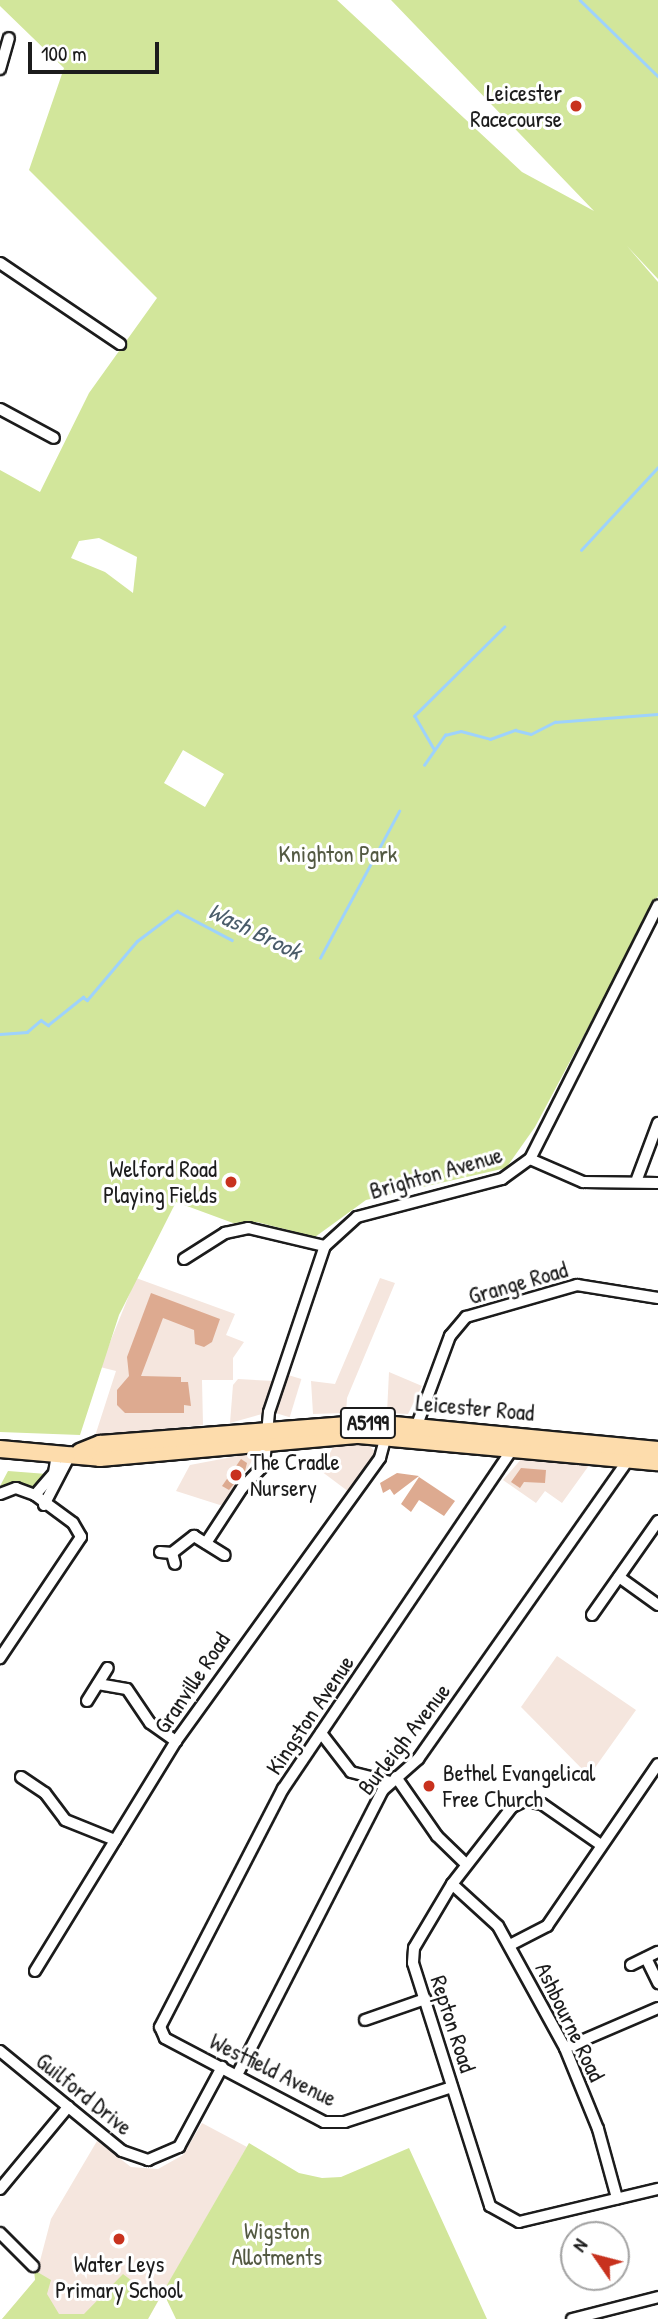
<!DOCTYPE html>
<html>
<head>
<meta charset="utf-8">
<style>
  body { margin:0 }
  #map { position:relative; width:658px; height:2319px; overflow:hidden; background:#fff; font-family:"Patrick Hand",sans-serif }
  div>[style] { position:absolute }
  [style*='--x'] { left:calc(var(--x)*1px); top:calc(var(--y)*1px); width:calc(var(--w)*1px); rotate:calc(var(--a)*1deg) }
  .built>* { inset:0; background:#f5e6de; transform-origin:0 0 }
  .green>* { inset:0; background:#d2e69b }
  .stream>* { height:2.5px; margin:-1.25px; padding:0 1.25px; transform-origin:1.25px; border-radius:1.25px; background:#9ed2fc }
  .building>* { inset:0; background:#ddaa90 }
  .roads { filter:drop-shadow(2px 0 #1c1c1c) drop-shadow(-2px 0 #1c1c1c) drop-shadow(0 2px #1c1c1c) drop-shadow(0 -2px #1c1c1c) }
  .street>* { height:10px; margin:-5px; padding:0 5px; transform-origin:5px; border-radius:5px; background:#fff }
  .primary>* { height:16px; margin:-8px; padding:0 8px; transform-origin:8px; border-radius:8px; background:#fddcac }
  .dots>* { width:19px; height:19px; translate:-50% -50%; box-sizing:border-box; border:4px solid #fff; border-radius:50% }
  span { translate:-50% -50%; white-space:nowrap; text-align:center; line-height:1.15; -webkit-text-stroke:6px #fff; paint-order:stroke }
  .shield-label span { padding:2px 5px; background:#fff; border:2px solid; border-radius:5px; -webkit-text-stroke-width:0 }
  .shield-label { font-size:21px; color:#1c1c1c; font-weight:700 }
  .poi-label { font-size:23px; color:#1c1c1c }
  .right { translate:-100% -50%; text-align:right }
  .left { translate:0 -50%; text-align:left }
  .park-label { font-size:23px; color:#535942 }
  .street-label { font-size:23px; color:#1c1c1c }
  .water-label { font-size:24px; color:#4a5c6a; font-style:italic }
  .north { position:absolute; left:560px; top:2221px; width:70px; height:70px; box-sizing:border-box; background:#fff; border:2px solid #a4a4a4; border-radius:50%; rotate:305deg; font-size:19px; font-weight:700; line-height:28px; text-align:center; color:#1c1c1c }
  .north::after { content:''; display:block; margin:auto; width:24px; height:32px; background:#c8321e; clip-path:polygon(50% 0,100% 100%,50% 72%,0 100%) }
  .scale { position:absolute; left:28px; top:42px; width:131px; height:32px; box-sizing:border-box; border:4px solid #1c1c1c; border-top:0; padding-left:9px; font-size:21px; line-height:24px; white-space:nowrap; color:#1c1c1c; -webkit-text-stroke:5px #fff; paint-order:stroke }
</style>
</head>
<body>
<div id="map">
  <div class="built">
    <i style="clip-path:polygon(136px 1278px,235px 1314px,226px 1335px,244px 1342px,233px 1358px,233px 1380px,202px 1380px,203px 1425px,95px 1436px,116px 1371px,100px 1367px)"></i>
    <i style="clip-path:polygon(380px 1278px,395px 1283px,347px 1398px,346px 1413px,313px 1414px,311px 1381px,335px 1384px)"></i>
    <i style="clip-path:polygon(389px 1372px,422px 1386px,408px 1414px,387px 1413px)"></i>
    <i style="left:288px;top:1375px;width:14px;height:40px;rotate:17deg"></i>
    <i style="clip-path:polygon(238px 1379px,274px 1381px,262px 1414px,230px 1423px,233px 1385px)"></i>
    <i style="clip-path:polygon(368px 1444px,377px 1454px,349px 1492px,321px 1471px,334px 1445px)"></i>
    <i style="clip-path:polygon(258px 1452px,223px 1506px,176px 1491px,190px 1465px)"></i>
    <i style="clip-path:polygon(523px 1457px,590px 1464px,562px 1503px,545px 1491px,536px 1503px,503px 1480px)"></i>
    <i style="clip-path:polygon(557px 1656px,636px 1710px,589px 1776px,521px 1707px)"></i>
    <i style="clip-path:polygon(202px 2123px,247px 2147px,148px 2319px,2px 2319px,35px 2280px,51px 2219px,97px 2141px,131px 2167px,158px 2169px,183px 2155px)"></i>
  </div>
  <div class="green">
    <i style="clip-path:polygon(evenodd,0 0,337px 0,522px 172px,594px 211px,391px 0,658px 0,658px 279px,627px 246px,658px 282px,658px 896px,535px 1127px,506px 1168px,366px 1200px,315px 1237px,257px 1222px,233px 1223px,176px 1202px,119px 1315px,80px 1435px,0 1432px,0 470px,40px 492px,89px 393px,157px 298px,29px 170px,64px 68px,0 6px,0 0,99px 538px,137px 557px,133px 593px,105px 572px,71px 558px,79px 541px,99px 538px,0 0,183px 750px,224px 774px,205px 807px,164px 783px,183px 750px)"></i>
    <i style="clip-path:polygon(8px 1471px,47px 1474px,35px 1490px,18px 1483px,0 1486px)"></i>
    <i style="clip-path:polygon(249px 2143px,299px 2173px,322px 2178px,341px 2177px,409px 2148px,487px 2319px,176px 2319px,163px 2292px)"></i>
    <i style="clip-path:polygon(34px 2270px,51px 2280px,47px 2294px,59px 2314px,84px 2314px,123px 2274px,158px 2301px,148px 2319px,2px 2319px,35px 2280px)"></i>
  </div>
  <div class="stream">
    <i style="--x:580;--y:0;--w:109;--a:44.3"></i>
    <i style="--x:581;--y:550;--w:113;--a:-47.1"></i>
    <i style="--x:434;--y:750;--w:39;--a:-120"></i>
    <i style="--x:414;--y:716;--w:127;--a:-44.7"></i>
    <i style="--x:424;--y:765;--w:37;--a:-55"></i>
    <i style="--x:445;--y:735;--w:16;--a:-14"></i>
    <i style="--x:461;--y:731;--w:30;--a:15"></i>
    <i style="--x:490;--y:739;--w:27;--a:-20"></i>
    <i style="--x:515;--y:730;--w:16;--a:14"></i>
    <i style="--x:531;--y:734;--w:27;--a:-27"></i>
    <i style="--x:555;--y:722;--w:103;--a:-4.4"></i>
    <i style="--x:320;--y:958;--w:167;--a:-61.7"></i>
    <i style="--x:0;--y:1034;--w:27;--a:-4"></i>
    <i style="--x:27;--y:1032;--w:18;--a:-41"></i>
    <i style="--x:41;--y:1020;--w:9;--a:36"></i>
    <i style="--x:48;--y:1025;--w:45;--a:-38.7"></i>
    <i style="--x:83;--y:997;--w:5;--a:37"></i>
    <i style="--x:87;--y:1000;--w:77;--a:-49.7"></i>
    <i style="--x:137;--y:941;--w:50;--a:-36.9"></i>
    <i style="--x:177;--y:911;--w:62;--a:27.8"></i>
  </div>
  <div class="building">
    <i style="clip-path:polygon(151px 1293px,220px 1319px,212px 1342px,204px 1347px,195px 1344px,194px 1330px,163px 1318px,141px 1376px,181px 1377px,181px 1382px,188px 1382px,191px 1406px,184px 1405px,184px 1413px,125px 1413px,117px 1405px,117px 1390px,129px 1376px,127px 1357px)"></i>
    <i style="clip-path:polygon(241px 1459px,247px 1463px,245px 1471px,229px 1490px,222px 1486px)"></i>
    <i style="clip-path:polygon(521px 1468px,546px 1470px,545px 1483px,524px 1482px,520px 1488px,511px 1482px)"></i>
    <i style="clip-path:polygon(397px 1473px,419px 1476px,394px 1495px,390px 1489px,383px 1493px,380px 1483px)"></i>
    <i style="clip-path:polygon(419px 1477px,455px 1501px,444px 1516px,419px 1500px,411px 1512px,401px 1504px)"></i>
  </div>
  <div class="roads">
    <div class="street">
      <i style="--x:0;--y:69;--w:32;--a:-74"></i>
      <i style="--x:0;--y:263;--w:145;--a:34"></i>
      <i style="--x:0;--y:409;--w:61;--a:28.2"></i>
      <i style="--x:530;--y:1159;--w:58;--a:23.5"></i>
      <i style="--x:583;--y:1182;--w:75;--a:0.8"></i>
      <i style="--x:637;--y:1179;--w:60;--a:-69.4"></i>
      <i style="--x:184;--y:1259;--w:49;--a:-32.4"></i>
      <i style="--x:225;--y:1233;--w:24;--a:-12"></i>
      <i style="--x:248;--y:1228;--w:79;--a:13.2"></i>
      <i style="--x:417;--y:1425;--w:95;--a:-69.7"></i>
      <i style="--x:450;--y:1336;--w:25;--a:-50"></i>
      <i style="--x:466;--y:1317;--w:116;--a:-16.1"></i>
      <i style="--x:577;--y:1285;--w:82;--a:9.1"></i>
      <i style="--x:0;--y:1494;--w:17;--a:-21"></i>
      <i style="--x:16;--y:1488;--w:20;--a:20"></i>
      <i style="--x:35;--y:1495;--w:47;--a:36.4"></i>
      <i style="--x:73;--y:1523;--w:16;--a:60"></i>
      <i style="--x:81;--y:1537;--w:146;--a:123.8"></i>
      <i style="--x:35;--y:1495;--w:29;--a:-49"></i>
      <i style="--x:54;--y:1473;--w:20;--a:-81"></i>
      <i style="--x:44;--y:1505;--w:59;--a:-62.6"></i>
      <i style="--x:206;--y:1543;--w:66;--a:-56.8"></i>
      <i style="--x:242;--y:1488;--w:32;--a:-46"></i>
      <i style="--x:264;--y:1465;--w:53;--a:-84.6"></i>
      <i style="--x:269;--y:1412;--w:175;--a:-71.4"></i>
      <i style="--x:325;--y:1246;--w:43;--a:-42.2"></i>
      <i style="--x:357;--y:1217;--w:150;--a:-14.7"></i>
      <i style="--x:502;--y:1179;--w:34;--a:-36"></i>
      <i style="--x:530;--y:1159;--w:284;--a:-63.2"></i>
      <i style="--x:160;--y:1552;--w:12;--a:5"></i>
      <i style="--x:172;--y:1553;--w:11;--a:75"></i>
      <i style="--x:172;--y:1553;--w:28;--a:-38"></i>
      <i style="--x:194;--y:1536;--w:36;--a:32"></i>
      <i style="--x:619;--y:1577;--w:48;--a:35.7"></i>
      <i style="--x:592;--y:1615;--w:115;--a:-54.9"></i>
      <i style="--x:98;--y:1684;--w:29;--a:10"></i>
      <i style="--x:127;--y:1689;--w:41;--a:55.9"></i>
      <i style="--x:150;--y:1723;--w:32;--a:35"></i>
      <i style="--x:87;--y:1701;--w:39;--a:-58"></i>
      <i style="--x:321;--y:1733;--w:49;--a:52.4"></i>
      <i style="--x:351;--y:1772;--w:40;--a:14.4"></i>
      <i style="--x:21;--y:1777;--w:29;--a:34"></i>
      <i style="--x:45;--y:1793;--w:34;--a:53"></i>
      <i style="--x:65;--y:1820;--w:54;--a:21.8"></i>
      <i style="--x:396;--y:1777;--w:72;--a:55.2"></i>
      <i style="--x:437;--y:1836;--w:40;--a:44"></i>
      <i style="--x:601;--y:1845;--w:72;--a:-145.2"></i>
      <i style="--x:542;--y:1804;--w:18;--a:-171"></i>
      <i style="--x:524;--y:1801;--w:13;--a:153"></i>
      <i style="--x:512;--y:1807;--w:98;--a:127.9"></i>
      <i style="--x:452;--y:1884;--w:74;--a:120.7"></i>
      <i style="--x:414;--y:1948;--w:15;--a:94"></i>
      <i style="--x:413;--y:1963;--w:255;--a:72.4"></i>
      <i style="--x:490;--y:2206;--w:33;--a:29"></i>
      <i style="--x:519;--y:2222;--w:143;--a:-13.4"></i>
      <i style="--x:452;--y:1884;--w:62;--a:42.4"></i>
      <i style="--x:498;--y:1926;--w:139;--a:61.2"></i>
      <i style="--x:565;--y:2048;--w:87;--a:67.8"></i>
      <i style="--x:598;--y:2129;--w:72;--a:74.6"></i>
      <i style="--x:510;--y:1945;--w:42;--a:-27.2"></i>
      <i style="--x:547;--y:1926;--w:196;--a:-55.6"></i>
      <i style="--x:646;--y:1958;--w:28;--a:64"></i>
      <i style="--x:631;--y:1965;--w:30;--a:-26"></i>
      <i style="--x:35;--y:1971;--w:270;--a:-58.5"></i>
      <i style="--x:176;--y:1741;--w:349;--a:-54.2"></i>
      <i style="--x:380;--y:1458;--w:24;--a:-75"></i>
      <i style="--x:365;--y:2020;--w:64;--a:-19.3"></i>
      <i style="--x:565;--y:2048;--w:101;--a:-23.3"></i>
      <i style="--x:0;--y:2051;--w:158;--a:39.3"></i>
      <i style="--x:122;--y:2151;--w:28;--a:19"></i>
      <i style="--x:148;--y:2160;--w:34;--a:-23"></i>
      <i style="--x:179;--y:2147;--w:91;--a:-61.7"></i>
      <i style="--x:237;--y:2075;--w:320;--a:-62.9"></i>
      <i style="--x:383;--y:1790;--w:47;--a:-41.5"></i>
      <i style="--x:418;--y:1759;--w:370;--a:-54.9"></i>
      <i style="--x:452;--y:2087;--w:113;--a:161.9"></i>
      <i style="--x:345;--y:2122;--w:21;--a:180"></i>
      <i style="--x:324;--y:2122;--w:180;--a:-152.2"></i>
      <i style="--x:165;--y:2038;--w:12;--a:-114"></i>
      <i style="--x:160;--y:2027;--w:268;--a:-62.7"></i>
      <i style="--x:283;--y:1789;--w:413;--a:-56"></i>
      <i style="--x:0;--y:2189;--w:107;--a:-50.3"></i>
      <i style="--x:0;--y:2233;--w:47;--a:45"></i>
      <i style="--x:572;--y:2319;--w:89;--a:-14.3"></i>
    </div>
    <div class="primary">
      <i style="--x:0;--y:1449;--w:100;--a:5.1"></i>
      <i style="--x:100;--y:1458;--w:260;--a:-5.1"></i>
      <i style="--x:359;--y:1435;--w:300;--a:5.2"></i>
      <i style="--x:80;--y:1452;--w:22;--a:-22"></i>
      <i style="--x:100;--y:1444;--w:274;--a:-4.4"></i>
      <i style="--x:373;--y:1423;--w:286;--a:5.4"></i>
    </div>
  </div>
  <div class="dots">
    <i style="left:576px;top:106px;background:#c8321e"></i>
    <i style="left:231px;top:1182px;background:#c8321e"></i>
    <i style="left:236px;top:1475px;background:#c8321e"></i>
    <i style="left:429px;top:1786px;background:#c8321e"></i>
    <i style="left:119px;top:2239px;background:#c8321e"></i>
  </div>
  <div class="shield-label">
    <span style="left:368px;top:1423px">A5199</span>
  </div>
  <div class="poi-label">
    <span class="right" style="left:562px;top:106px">Leicester<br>Racecourse</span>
    <span class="right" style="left:217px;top:1182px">Welford Road<br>Playing Fields</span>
    <span class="left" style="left:250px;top:1475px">The Cradle<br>Nursery</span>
    <span class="left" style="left:443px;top:1786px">Bethel Evangelical<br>Free Church</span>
    <span style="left:119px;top:2277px">Water Leys<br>Primary School</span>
  </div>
  <div class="park-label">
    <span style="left:338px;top:854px">Knighton Park</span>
    <span style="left:277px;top:2244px">Wigston<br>Allotments</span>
  </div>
  <div class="street-label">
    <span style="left:436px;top:1173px;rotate:-16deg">Brighton Avenue</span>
    <span style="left:518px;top:1283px;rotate:-16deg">Grange Road</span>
    <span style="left:475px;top:1408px;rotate:5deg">Leicester Road</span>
    <span style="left:192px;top:1683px;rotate:-56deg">Granville Road</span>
    <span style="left:310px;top:1715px;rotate:-56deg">Kingston Avenue</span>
    <span style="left:404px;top:1739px;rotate:-52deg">Burleigh Avenue</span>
    <span style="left:570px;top:2022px;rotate:64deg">Ashbourne Road</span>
    <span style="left:453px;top:2024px;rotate:72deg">Repton Road</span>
    <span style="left:273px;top:2070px;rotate:26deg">Westfield Avenue</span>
    <span style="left:84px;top:2094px;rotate:39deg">Guilford Drive</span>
  </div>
  <div class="water-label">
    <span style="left:255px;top:931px;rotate:26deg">Wash Brook</span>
  </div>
  <div class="north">N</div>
  <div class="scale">100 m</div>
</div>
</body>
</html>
